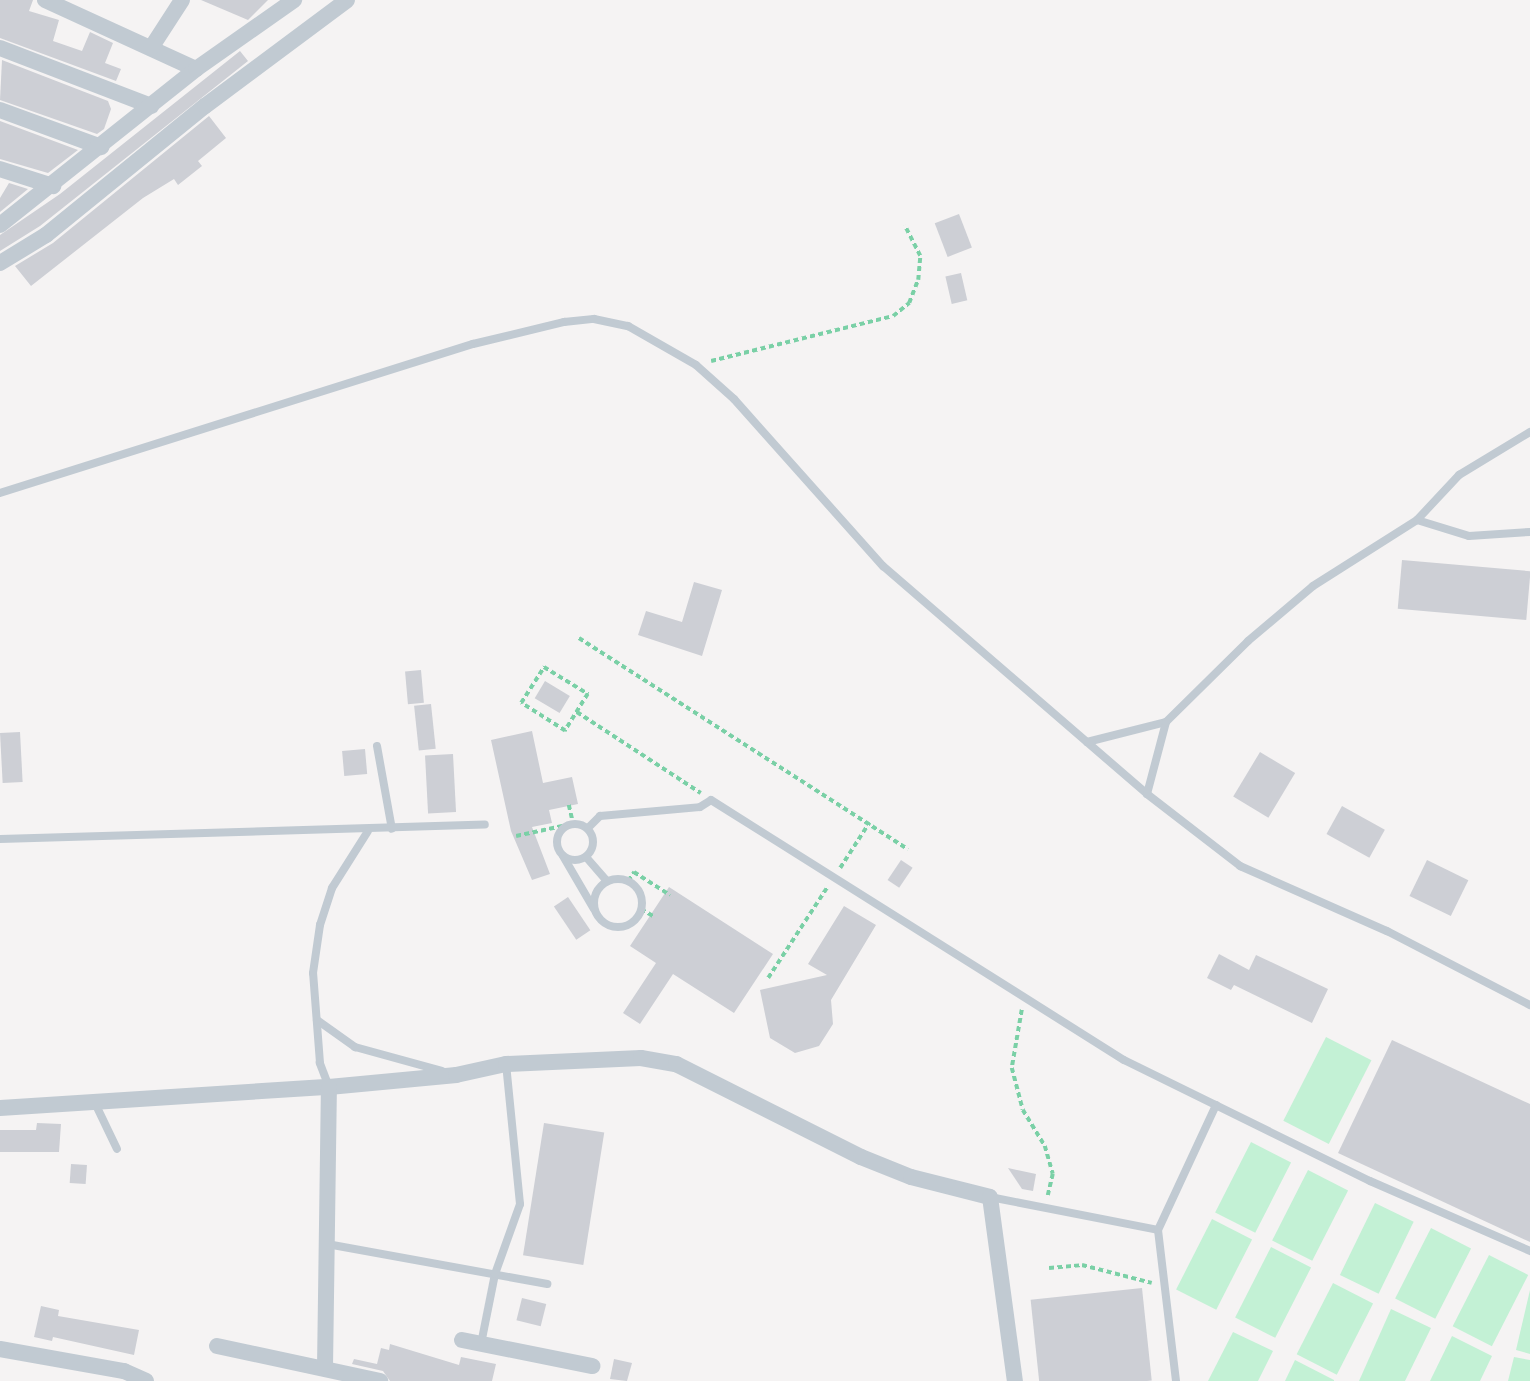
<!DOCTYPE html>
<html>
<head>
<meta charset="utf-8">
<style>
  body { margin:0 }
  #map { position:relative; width:1530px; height:1381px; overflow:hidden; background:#f5f3f3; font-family:Arial,sans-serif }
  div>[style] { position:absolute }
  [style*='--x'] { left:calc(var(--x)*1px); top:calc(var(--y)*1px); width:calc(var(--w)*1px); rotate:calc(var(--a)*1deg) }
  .green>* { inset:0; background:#c3f1d5; transform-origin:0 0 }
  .building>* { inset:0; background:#cdcfd5; transform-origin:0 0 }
  .path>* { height:3.5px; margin-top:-1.75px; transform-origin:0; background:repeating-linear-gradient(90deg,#7ad0a6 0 5px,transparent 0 8.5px) }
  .lane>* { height:8px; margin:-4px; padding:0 4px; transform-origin:4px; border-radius:4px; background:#c1cad2 }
  .lane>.ring { margin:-4px; padding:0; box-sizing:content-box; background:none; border:8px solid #c1cad2; border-radius:50% }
  .street>* { height:16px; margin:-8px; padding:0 8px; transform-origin:8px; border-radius:8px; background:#c1cad2 }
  span { translate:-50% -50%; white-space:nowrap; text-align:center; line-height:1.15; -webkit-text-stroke:5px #fff; paint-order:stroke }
</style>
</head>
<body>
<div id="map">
  <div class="green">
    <i style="left:1326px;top:1037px;width:51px;height:94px;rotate:27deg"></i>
    <i style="left:1251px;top:1142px;width:45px;height:79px;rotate:27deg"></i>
    <i style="left:1308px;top:1170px;width:45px;height:79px;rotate:27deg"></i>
    <i style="left:1375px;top:1203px;width:43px;height:80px;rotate:26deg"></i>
    <i style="left:1212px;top:1219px;width:45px;height:79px;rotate:27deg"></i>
    <i style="left:1431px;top:1228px;width:45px;height:79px;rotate:27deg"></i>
    <i style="left:1271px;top:1247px;width:45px;height:79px;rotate:27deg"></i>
    <i style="left:1489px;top:1255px;width:44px;height:80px;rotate:27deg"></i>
    <i style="left:1333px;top:1283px;width:45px;height:80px;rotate:27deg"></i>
    <i style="clip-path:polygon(1530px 1290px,1530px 1354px,1516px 1350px)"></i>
    <i style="clip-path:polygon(1391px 1309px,1431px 1328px,1405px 1381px,1359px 1381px)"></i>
    <i style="clip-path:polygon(1233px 1332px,1273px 1351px,1258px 1381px,1208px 1381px)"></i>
    <i style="clip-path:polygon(1452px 1336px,1492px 1356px,1480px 1381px,1430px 1381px)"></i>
    <i style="clip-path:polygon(1514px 1357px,1530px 1360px,1530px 1381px,1508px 1381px)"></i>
    <i style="clip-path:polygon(1295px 1360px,1334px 1380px,1334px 1381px,1285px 1381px)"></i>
  </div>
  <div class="building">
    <i style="clip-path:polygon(0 0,33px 0,29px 11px,59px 20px,53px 41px,82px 51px,90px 32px,113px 43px,105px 63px,121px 69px,116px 81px,0 38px)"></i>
    <i style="clip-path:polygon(201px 0,268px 0,248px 20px)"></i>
    <i style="clip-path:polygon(240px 51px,248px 61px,40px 226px,0 251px,0 235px,60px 194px)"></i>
    <i style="clip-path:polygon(2px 60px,108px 101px,111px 109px,104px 129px,97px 134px,0 100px)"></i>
    <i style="clip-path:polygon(209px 116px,226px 138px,198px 161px,202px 166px,178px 185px,174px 179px,143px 198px,31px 286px,15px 266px,53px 243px)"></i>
    <i style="clip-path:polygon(0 121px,78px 150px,48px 173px,0 159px)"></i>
    <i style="clip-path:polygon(9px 183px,28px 189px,0 212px,0 198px)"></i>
    <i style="left:959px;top:214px;width:36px;height:26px;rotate:69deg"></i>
    <i style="left:961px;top:273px;width:28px;height:16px;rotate:77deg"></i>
    <i style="left:1402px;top:560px;width:129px;height:49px;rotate:5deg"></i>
    <i style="clip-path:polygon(694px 582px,722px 590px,702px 656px,638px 635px,646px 611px,682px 622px)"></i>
    <i style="left:421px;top:670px;width:33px;height:16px;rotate:85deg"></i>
    <i style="left:545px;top:681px;width:29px;height:20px;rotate:31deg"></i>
    <i style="left:431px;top:704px;width:45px;height:17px;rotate:84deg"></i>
    <i style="clip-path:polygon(532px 731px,543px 783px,572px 777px,578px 804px,549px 810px,552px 823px,532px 827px,550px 874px,532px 880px,511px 831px,491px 740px)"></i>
    <i style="left:20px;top:732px;width:50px;height:20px;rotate:87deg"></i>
    <i style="left:365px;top:749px;width:25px;height:23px;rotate:85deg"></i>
    <i style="left:1260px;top:752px;width:41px;height:52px;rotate:31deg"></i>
    <i style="left:453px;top:754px;width:58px;height:28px;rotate:87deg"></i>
    <i style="left:1342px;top:806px;width:49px;height:32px;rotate:29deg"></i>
    <i style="left:901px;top:860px;width:14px;height:24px;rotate:34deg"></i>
    <i style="left:1427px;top:860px;width:46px;height:40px;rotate:26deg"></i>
    <i style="clip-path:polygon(669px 887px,773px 954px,734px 1013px,673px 974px,640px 1024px,623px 1013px,656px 963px,630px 946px)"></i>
    <i style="left:568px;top:897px;width:40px;height:17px;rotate:56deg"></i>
    <i style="clip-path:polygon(844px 906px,876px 925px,831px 1000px,833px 1024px,819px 1046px,795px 1053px,770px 1038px,760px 990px,827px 975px,808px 964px)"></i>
    <i style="clip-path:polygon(1219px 954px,1249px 970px,1256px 955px,1328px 989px,1312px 1023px,1234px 985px,1231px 990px,1207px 978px)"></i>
    <i style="clip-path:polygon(1392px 1040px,1530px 1104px,1530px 1242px,1338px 1153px)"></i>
    <i style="clip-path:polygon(37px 1123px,61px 1124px,59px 1152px,0 1152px,0 1130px,36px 1130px)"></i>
    <i style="left:544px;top:1123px;width:61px;height:134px;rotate:9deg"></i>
    <i style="left:71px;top:1164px;width:16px;height:19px;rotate:4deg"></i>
    <i style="clip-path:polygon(1008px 1168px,1036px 1174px,1033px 1191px,1022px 1189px)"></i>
    <i style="left:1142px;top:1288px;width:93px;height:112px;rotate:84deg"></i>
    <i style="left:522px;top:1298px;width:25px;height:23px;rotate:14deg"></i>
    <i style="clip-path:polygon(41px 1306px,59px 1310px,58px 1316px,139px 1330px,134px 1355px,53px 1337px,52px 1341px,34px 1337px)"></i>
    <i style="clip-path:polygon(390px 1344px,459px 1365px,461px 1357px,496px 1364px,492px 1381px,390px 1381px,383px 1371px,352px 1364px,354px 1359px,377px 1364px,381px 1348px,389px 1350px)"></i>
    <i style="clip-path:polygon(614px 1359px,632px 1363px,627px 1381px,610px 1379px)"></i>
  </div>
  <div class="path">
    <i style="--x:711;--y:361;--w:187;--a:-13.9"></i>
    <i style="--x:893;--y:316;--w:21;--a:-39"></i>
    <i style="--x:909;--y:303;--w:25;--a:-69"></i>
    <i style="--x:918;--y:280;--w:24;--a:-85"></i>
    <i style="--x:920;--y:256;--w:34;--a:-117"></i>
    <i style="--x:579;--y:638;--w:391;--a:32.7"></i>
    <i style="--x:544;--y:667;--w:52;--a:31.5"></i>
    <i style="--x:588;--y:694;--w:44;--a:121.9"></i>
    <i style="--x:565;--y:731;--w:52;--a:-147.5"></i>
    <i style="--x:521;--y:703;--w:43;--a:-57.4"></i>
    <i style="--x:577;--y:712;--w:148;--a:33.2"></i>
    <i style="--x:569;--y:805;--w:18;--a:77"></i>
    <i style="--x:516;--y:836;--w:52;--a:-12.2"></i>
    <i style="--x:840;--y:868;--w:54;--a:-57.2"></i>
    <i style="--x:628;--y:881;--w:11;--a:-56"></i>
    <i style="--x:634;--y:872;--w:43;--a:32.6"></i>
    <i style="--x:641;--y:909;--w:16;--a:30"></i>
    <i style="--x:768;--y:978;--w:110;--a:-56.9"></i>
    <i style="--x:1022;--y:1010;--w:59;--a:99.8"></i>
    <i style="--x:1012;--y:1068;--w:43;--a:75.3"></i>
    <i style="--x:1023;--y:1110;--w:42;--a:58.6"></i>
    <i style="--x:1045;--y:1146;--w:29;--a:74"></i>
    <i style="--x:1053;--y:1174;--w:22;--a:103"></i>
    <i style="--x:1049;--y:1268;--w:33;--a:-5"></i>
    <i style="--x:1082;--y:1265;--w:72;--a:14.4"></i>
  </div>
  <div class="lane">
    <i style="--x:0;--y:493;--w:496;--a:-17.5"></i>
    <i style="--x:473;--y:344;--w:94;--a:-13.6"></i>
    <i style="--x:564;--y:322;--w:30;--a:-6"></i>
    <i style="--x:594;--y:319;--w:35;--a:12"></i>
    <i style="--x:628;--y:326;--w:78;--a:29.8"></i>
    <i style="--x:696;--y:365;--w:51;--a:41.8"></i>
    <i style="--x:734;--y:399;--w:224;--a:48.3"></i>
    <i style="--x:883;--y:566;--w:349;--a:40.8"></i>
    <i style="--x:1147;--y:794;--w:118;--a:37.7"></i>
    <i style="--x:1240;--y:866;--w:161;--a:23.9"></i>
    <i style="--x:1387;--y:931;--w:161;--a:27.4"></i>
    <i style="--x:1417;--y:520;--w:54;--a:17.1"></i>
    <i style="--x:1469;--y:536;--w:61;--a:-3.8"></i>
    <i style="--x:1087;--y:742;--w:81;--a:-14.2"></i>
    <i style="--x:377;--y:746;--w:84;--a:79.8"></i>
    <i style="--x:1147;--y:794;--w:74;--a:-75.2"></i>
    <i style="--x:1166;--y:722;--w:115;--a:-44.6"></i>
    <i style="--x:1248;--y:641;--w:85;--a:-40.2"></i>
    <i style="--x:1313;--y:586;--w:123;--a:-32.4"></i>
    <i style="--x:1417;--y:520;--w:62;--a:-47"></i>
    <i style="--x:1459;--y:475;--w:83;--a:-31.2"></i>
    <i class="ring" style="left:557px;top:824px;width:28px;height:28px"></i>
    <i style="--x:588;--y:828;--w:17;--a:-45"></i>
    <i style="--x:600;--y:816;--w:100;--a:-5.1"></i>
    <i style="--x:700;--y:807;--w:13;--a:-32"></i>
    <i style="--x:711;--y:800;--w:488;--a:32.2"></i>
    <i style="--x:1124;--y:1060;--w:274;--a:26.2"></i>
    <i style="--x:1370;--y:1181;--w:175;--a:23.6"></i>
    <i style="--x:0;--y:839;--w:485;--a:-1.7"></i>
    <i style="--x:563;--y:856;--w:61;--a:59.7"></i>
    <i style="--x:586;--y:857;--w:32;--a:49"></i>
    <i class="ring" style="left:594px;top:879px;width:40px;height:40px"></i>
    <i style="--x:317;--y:1020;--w:47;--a:35.4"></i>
    <i style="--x:355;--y:1047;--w:90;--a:15.4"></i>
    <i style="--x:329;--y:1087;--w:26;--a:-111"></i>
    <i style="--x:320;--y:1063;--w:90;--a:-94.4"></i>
    <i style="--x:313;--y:973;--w:49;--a:-81.7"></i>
    <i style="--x:320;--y:925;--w:39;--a:-72"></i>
    <i style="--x:332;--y:888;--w:67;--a:-57.7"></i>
    <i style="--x:94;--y:1101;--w:53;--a:64.4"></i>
    <i style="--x:990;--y:1197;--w:171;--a:11.1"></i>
    <i style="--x:327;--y:1244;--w:224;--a:10.3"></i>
    <i style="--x:481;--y:1344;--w:71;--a:-78.7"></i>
    <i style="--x:495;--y:1274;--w:74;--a:-70.3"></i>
    <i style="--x:520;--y:1204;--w:141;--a:-95.7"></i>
    <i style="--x:1176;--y:1381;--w:152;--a:-96.8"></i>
    <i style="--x:1158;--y:1230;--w:138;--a:-65.1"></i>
  </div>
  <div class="street">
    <i style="--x:45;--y:0;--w:166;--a:24.6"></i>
    <i style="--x:0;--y:48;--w:162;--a:21"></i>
    <i style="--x:151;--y:48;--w:57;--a:-57.1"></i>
    <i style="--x:0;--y:110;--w:108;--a:20.1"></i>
    <i style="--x:0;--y:169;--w:56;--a:17.8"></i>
    <i style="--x:0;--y:225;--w:251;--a:-38.5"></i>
    <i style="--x:196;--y:69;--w:120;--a:-35.1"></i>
    <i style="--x:0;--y:263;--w:54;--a:-31.3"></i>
    <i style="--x:46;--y:235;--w:205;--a:-39.1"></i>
    <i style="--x:205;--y:106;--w:177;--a:-36.7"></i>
    <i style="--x:0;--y:1108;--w:330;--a:-3.7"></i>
    <i style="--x:329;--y:1087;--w:128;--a:-5.4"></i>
    <i style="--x:456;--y:1075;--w:51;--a:-12.4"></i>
    <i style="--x:506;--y:1064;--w:135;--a:-2.5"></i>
    <i style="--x:641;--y:1058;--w:36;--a:10"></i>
    <i style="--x:676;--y:1064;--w:207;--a:26.7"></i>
    <i style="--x:861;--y:1157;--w:54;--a:21.8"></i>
    <i style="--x:911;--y:1177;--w:81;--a:14.2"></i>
    <i style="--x:990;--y:1197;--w:186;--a:82.3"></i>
    <i style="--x:462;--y:1340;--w:133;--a:11.3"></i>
    <i style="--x:217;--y:1346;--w:167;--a:12.1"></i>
    <i style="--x:0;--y:1349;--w:126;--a:10.1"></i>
    <i style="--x:124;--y:1371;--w:24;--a:24"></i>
    <i style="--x:325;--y:1368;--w:281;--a:-89.2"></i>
  </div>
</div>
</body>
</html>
